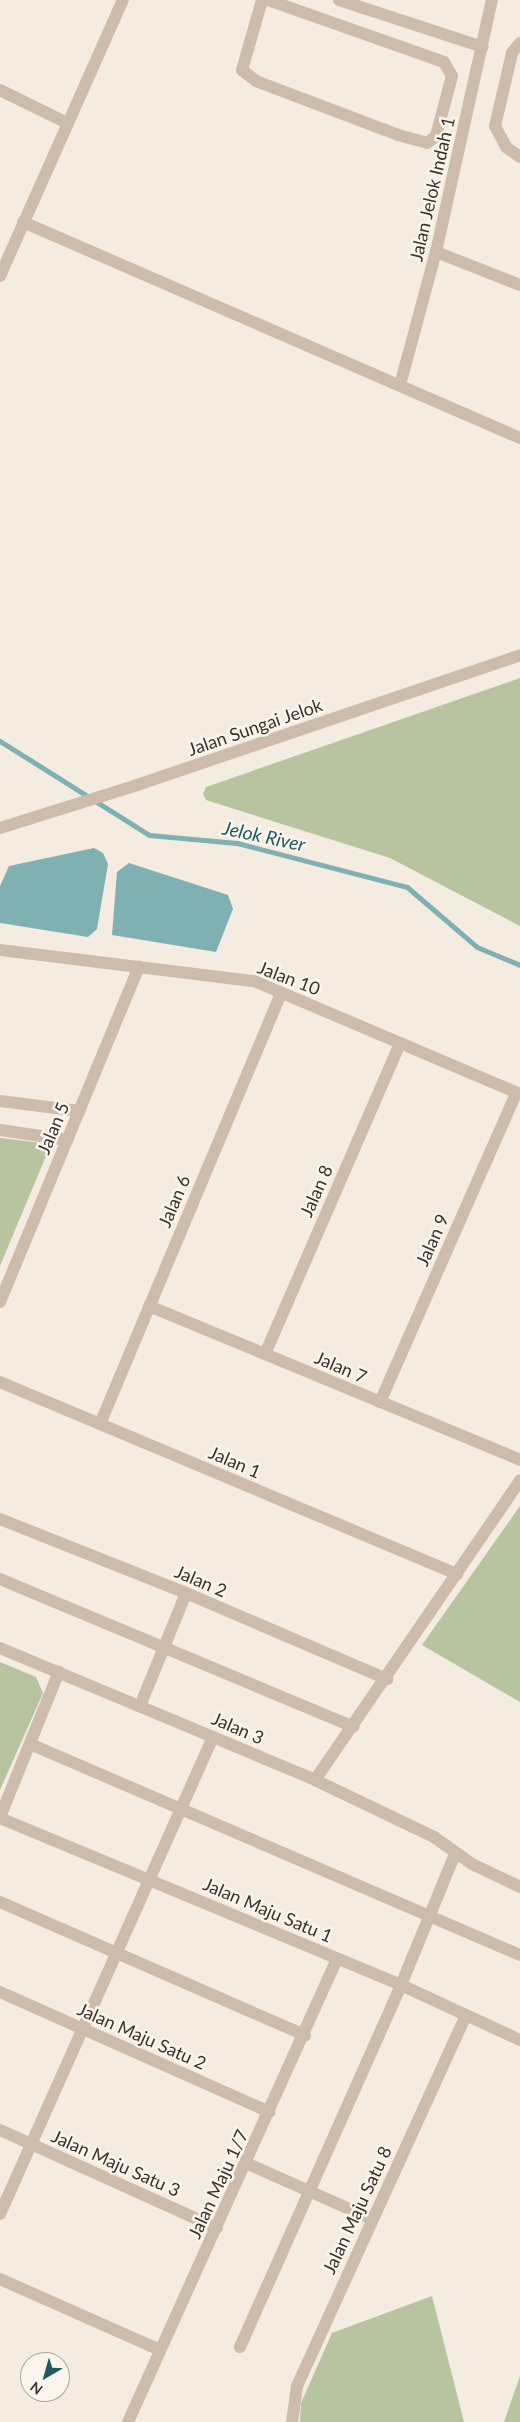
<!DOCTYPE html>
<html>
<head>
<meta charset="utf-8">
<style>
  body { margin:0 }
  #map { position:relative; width:520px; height:2422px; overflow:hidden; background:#f4ebe1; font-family:Lato,sans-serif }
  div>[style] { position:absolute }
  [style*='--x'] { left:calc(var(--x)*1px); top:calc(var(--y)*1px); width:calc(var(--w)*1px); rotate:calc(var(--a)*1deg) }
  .green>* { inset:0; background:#b8c4a0 }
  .water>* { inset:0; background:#7fb0b2 }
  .stream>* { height:5px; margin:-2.5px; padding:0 2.5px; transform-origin:2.5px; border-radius:2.5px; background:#7fb0b2 }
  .minor>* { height:12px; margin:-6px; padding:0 6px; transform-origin:6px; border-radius:6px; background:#cdbbac }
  span { translate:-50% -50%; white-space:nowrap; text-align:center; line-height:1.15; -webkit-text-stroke:5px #fbf5ee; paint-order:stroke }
  .street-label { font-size:18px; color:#3b302b }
  .water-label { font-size:19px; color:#1f5a5e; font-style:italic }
  .north { position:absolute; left:20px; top:2352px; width:50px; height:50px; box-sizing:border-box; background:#fbf5ee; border:1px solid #aea6a0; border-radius:50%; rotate:218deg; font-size:14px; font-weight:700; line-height:20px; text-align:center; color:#3b302b }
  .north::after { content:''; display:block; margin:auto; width:18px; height:22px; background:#1f5a5e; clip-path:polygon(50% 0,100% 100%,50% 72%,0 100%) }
</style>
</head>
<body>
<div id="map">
  <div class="green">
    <i style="clip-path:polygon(520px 678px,520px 926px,390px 858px,206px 800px,203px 794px,206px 787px)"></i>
    <i style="clip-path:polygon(0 1138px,51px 1144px,0 1266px)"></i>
    <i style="clip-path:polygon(520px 1506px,520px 1702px,422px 1645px)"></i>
    <i style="clip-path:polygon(0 1662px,36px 1677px,43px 1693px,0 1790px)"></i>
    <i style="clip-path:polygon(432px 2296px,464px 2422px,300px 2422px,301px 2403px,332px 2333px)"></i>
    <i style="clip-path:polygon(520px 2376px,520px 2422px,504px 2422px)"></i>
  </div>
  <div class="water">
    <i style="clip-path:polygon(94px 848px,103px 853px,108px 864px,97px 929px,88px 937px,0 923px,0 886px,9px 866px)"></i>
    <i style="clip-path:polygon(129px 863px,228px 895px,233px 909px,216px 952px,112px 935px,117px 872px)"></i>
  </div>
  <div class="stream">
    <i style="--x:0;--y:741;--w:176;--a:32.2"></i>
    <i style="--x:149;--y:835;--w:88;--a:5.2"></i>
    <i style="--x:237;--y:843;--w:176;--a:14.5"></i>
    <i style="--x:407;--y:887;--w:92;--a:40.6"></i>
    <i style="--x:477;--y:947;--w:47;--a:22.7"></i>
  </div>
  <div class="minor">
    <i style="--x:262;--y:0;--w:73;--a:105.9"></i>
    <i style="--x:242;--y:70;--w:18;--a:38"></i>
    <i style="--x:256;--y:81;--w:152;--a:20.8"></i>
    <i style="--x:398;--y:135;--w:30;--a:15"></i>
    <i style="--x:427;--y:143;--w:11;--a:-38"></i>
    <i style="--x:436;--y:136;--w:62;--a:-75.1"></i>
    <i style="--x:452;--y:76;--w:16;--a:-120"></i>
    <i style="--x:444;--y:62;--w:187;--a:-160.6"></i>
    <i style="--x:339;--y:0;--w:151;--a:18.1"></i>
    <i style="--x:520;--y:43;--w:13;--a:129"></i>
    <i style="--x:512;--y:53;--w:75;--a:103.1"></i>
    <i style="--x:495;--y:126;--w:24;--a:62"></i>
    <i style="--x:506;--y:147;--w:17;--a:36"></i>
    <i style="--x:0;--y:90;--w:75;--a:26.2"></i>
    <i style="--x:23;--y:222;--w:542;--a:23.49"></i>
    <i style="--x:436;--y:252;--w:90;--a:21.4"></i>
    <i style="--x:0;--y:276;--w:302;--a:-66"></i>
    <i style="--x:400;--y:385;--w:138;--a:-74.9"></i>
    <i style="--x:436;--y:252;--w:258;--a:-77.5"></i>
    <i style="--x:0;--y:828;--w:144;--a:-17.4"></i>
    <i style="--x:137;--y:785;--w:404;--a:-18.7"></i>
    <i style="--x:0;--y:950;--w:256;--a:7"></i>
    <i style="--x:254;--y:981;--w:289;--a:23"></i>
    <i style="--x:0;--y:1101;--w:80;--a:7.2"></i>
    <i style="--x:0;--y:1130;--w:68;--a:8.5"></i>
    <i style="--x:0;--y:1302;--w:363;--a:-67.5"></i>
    <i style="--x:149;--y:1306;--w:402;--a:22.5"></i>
    <i style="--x:265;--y:1354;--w:339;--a:-66.5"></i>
    <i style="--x:0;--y:1382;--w:496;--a:22.8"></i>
    <i style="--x:380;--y:1402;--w:338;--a:-66.2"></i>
    <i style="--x:100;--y:1424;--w:467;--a:-67.2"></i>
    <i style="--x:0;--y:1519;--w:200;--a:21.7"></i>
    <i style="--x:186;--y:1593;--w:219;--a:23.2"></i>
    <i style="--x:0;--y:1579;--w:383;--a:22.7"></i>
    <i style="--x:0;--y:1648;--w:342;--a:22.7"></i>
    <i style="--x:315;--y:1780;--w:132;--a:25.6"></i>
    <i style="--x:434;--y:1837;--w:47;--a:35.4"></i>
    <i style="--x:472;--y:1864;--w:53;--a:25.6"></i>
    <i style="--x:140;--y:1706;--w:122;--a:-67.8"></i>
    <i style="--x:30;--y:1744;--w:533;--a:23.3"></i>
    <i style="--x:315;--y:1780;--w:363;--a:-55.6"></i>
    <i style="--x:0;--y:1817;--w:157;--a:-67.9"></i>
    <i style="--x:0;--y:1818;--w:434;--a:22.6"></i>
    <i style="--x:401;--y:1985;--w:131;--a:24.8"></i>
    <i style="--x:0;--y:1902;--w:333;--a:23.6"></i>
    <i style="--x:0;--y:1992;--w:295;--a:24"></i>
    <i style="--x:0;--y:2130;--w:238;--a:24.3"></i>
    <i style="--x:246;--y:2163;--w:138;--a:24"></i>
    <i style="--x:0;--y:2214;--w:522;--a:-65.94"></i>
    <i style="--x:0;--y:2279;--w:175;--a:23.9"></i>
    <i style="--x:240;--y:2347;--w:396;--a:-66"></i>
    <i style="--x:401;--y:1985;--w:142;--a:-67.6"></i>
    <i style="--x:128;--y:2422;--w:508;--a:-65.71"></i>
    <i style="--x:292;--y:2422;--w:36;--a:-82"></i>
    <i style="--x:297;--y:2386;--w:407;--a:-65.5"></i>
  </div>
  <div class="street-label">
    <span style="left:432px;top:189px;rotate:-77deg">Jalan Jelok Indah 1</span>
    <span style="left:255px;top:727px;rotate:-19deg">Jalan Sungai Jelok</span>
    <span style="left:289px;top:978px;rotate:21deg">Jalan 10</span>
    <span style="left:53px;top:1128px;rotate:-67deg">Jalan 5</span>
    <span style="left:316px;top:1191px;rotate:-66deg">Jalan 8</span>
    <span style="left:174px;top:1201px;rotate:-67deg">Jalan 6</span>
    <span style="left:432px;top:1240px;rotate:-66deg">Jalan 9</span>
    <span style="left:341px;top:1367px;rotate:23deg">Jalan 7</span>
    <span style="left:235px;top:1462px;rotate:23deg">Jalan 1</span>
    <span style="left:201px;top:1581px;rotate:23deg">Jalan 2</span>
    <span style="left:238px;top:1728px;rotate:23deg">Jalan 3</span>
    <span style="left:268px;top:1910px;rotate:23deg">Jalan Maju Satu 1</span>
    <span style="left:142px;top:2036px;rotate:24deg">Jalan Maju Satu 2</span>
    <span style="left:116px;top:2163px;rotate:24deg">Jalan Maju Satu 3</span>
    <span style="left:218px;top:2184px;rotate:-65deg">Jalan Maju 1/7</span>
    <span style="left:357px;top:2210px;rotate:-65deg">Jalan Maju Satu 8</span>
  </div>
  <div class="water-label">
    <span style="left:264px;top:836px;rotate:12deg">Jelok River</span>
  </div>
  <div class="north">N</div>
</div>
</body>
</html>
